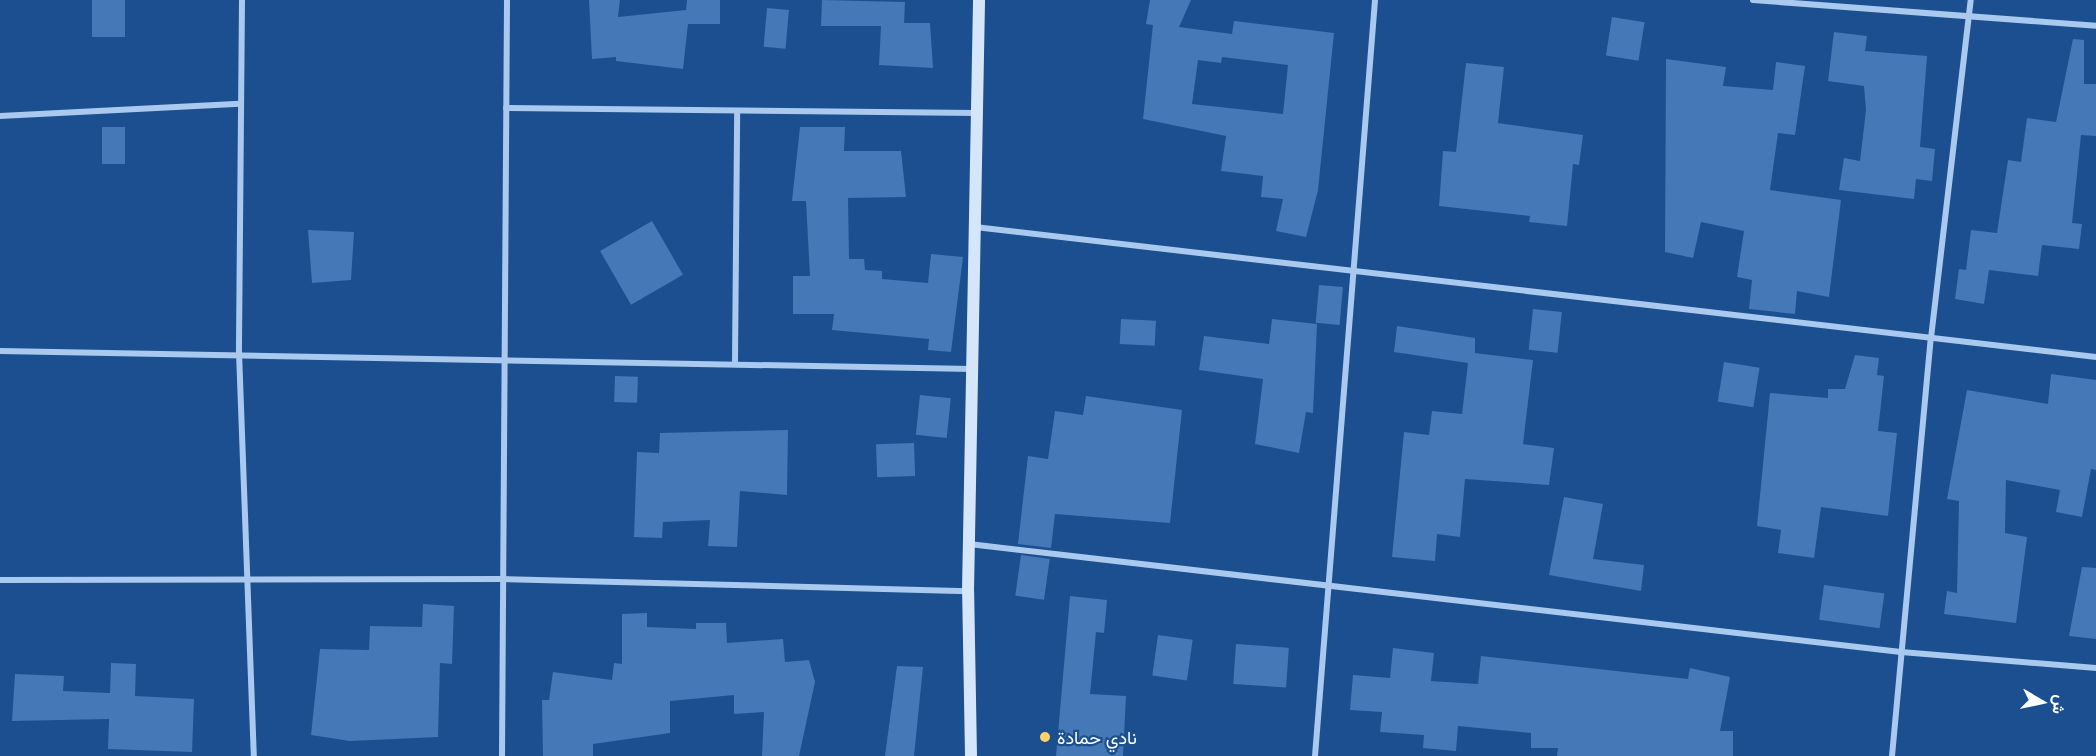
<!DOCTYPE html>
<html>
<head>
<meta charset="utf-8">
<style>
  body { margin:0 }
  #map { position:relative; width:2096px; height:756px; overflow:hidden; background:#1b4f8f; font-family:"Noto Sans",Vazirmatn,sans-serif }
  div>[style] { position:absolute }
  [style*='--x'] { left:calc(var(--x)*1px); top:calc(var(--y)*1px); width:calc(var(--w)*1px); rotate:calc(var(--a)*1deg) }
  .building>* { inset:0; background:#4478b7; transform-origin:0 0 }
  .street>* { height:6px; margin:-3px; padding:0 3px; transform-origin:3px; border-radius:3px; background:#a9c9ee }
  .secondary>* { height:12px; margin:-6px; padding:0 6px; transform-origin:6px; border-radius:6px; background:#d6e6fa }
  .dots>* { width:16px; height:16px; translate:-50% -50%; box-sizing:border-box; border:3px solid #1b4f8f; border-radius:50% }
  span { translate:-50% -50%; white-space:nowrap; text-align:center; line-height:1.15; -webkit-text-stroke:4.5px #1b4f8f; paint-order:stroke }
  .poi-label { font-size:18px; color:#fff }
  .left { translate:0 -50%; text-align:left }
  .north { position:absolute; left:2012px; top:672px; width:60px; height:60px; -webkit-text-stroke:4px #1b4f8f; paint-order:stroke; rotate:99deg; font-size:16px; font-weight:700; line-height:24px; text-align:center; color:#fff }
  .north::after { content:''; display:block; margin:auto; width:21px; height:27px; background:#fff; clip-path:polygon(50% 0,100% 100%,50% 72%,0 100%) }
</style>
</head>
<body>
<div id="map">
  <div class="building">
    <i style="left:92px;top:0;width:33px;height:37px"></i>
    <i style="clip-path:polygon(589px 0,620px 0,618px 17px,686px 10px,687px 0,720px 0,720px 24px,688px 24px,683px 69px,616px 61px,616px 57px,592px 59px)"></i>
    <i style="clip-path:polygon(822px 0,905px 2px,904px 23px,930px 23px,933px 68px,879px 65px,881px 26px,821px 26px)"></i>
    <i style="clip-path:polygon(evenodd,1150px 0,1191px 0,1179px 27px,1232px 34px,1234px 21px,1334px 33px,1318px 190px,1306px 237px,1276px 231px,1283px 199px,1261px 197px,1263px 176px,1221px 171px,1226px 136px,1143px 119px,1153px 25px,1146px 24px,1150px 0,1222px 57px,1288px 65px,1283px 114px,1192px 104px,1198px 60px,1221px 63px,1222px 57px)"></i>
    <i style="left:767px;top:8px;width:22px;height:39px;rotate:5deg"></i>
    <i style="left:1612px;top:17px;width:33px;height:39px;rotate:9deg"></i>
    <i style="clip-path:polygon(1834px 32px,1867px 36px,1865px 51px,1927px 56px,1920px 147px,1935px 149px,1932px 181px,1916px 179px,1914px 199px,1839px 190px,1844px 158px,1860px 161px,1866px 110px,1864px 86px,1828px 81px)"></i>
    <i style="clip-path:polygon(2073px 39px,2084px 40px,2084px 84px,2096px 84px,2096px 136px,2081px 135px,2072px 223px,2082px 224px,2079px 249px,2042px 245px,2038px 276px,1989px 270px,1984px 304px,1955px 299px,1959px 269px,1966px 270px,1971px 230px,1997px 233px,2008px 160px,2021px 162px,2027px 118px,2056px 122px)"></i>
    <i style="clip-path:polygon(1666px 59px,1726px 67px,1723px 86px,1773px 90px,1776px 62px,1805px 66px,1795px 135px,1778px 133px,1770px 190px,1841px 200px,1829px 297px,1797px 291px,1795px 314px,1749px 309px,1752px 280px,1737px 277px,1744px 231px,1701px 222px,1693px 258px,1665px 252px)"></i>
    <i style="clip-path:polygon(1466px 63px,1504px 67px,1498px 123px,1583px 135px,1579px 165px,1573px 164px,1567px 226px,1529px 222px,1530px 216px,1439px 206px,1443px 151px,1456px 152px)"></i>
    <i style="left:102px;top:127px;width:23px;height:37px"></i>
    <i style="clip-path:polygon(800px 127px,845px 127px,844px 151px,901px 151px,906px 197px,848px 198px,849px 259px,864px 259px,865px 270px,882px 271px,882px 279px,928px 283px,931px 254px,963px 257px,951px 352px,928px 350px,929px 339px,832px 330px,834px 314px,793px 314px,793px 276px,810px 276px,806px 201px,792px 201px)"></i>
    <i style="left:652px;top:221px;width:62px;height:60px;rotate:60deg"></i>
    <i style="clip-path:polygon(308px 230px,354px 232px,351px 280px,312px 283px)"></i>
    <i style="left:1319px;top:285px;width:24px;height:38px;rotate:5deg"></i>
    <i style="left:1533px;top:309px;width:29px;height:41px;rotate:6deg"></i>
    <i style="left:1121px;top:319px;width:35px;height:25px;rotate:3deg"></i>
    <i style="clip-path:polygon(1272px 319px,1317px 324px,1313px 413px,1306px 412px,1299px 453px,1255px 444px,1263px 379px,1199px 370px,1204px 336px,1269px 344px)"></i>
    <i style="clip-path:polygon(1397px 326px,1475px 338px,1475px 353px,1533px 360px,1523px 444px,1554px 448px,1549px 485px,1465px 479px,1460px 537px,1437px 534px,1435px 561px,1392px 557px,1404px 432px,1429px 435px,1432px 411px,1462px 414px,1468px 363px,1394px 352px)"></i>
    <i style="clip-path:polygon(1855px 355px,1879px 358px,1877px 375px,1884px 376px,1878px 431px,1897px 433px,1888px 516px,1821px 507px,1814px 558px,1778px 553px,1781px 530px,1757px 526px,1770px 393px,1828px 398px,1828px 389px,1845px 389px)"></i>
    <i style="left:1724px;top:362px;width:36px;height:40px;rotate:9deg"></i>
    <i style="clip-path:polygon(2051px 374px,2096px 380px,2096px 470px,2091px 469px,2082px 517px,2056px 512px,2060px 490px,2006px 480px,2005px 533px,2027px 537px,2016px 623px,1944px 614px,1947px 591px,1957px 593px,1959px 501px,1947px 499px,1967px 390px,2048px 404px)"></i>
    <i style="left:615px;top:376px;width:23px;height:26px;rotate:2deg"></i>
    <i style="left:920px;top:395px;width:31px;height:40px;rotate:6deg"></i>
    <i style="clip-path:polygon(1086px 396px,1182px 410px,1170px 523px,1055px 514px,1051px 548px,1018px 544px,1028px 456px,1048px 459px,1055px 411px,1083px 415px)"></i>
    <i style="clip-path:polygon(788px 430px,787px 495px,740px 491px,737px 547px,708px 546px,710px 520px,663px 522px,662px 538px,634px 537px,637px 452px,659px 453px,660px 433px)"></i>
    <i style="left:914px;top:443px;width:33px;height:38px;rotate:88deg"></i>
    <i style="clip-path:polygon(1564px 497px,1603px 504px,1593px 559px,1644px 565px,1641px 591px,1549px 575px)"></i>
    <i style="left:1021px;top:555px;width:29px;height:41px;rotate:8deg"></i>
    <i style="clip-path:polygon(2082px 567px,2096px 568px,2096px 639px,2069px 636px)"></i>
    <i style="left:1824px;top:585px;width:61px;height:35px;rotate:8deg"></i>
    <i style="clip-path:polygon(1070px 596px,1107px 600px,1104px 633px,1096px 632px,1090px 694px,1126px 696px,1123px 756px,1056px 756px)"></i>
    <i style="clip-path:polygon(423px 604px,454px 606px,452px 664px,440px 663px,438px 737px,350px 741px,311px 735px,320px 649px,369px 650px,370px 626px,422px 627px)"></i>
    <i style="clip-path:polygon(647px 613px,647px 627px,696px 629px,696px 623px,726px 623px,727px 643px,783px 639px,785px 662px,809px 660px,815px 682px,799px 756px,762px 756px,764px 712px,734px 714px,734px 695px,670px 701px,670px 733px,593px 744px,593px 756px,543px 756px,542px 700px,549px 700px,553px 672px,612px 680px,614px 663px,622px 664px,622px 614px)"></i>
    <i style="left:1158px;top:635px;width:35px;height:41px;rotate:8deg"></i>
    <i style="left:1236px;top:644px;width:53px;height:40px;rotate:4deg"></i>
    <i style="clip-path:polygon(1393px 648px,1434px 653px,1431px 681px,1478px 684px,1481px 656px,1688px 679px,1690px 668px,1730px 677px,1720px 731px,1733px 731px,1733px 756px,1557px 756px,1558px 748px,1531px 748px,1531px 733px,1458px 726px,1456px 751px,1423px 748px,1424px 735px,1380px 732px,1382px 712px,1350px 710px,1353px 675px,1390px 678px)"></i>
    <i style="clip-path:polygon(111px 663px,136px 664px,135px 696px,194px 699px,192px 752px,108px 749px,109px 719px,12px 721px,15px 674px,64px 676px,63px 691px,110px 693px)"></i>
    <i style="clip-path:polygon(897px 666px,923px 667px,914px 756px,885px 756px)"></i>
  </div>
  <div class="street">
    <i style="--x:242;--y:0;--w:352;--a:90.5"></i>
    <i style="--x:239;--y:352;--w:404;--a:87.9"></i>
    <i style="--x:1753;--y:0;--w:344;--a:4.3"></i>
    <i style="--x:506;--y:108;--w:470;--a:0.6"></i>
    <i style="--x:0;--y:116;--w:240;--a:-2.9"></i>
    <i style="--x:975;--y:227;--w:1129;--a:6.61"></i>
    <i style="--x:0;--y:351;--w:972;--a:1.06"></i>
    <i style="--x:735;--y:361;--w:247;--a:-89.5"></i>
    <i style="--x:969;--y:544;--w:938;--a:6.61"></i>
    <i style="--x:1901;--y:652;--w:196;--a:4.7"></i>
    <i style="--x:0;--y:580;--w:502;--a:-0.11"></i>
    <i style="--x:502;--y:579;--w:466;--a:1.5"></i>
    <i style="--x:502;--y:756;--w:756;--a:-89.62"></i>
    <i style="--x:1315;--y:756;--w:758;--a:-85.46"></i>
    <i style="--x:1892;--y:756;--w:420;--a:-84.7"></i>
    <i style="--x:1931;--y:338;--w:340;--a:-83.3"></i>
  </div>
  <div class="secondary">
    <i style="--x:971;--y:756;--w:165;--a:-91"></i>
    <i style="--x:968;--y:591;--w:591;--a:-88.93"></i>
  </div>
  <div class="dots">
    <i style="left:1045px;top:737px;background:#ffd166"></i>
  </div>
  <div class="poi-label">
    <span class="left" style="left:1057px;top:737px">نادي حمادة</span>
  </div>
  <div class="north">ش</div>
</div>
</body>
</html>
